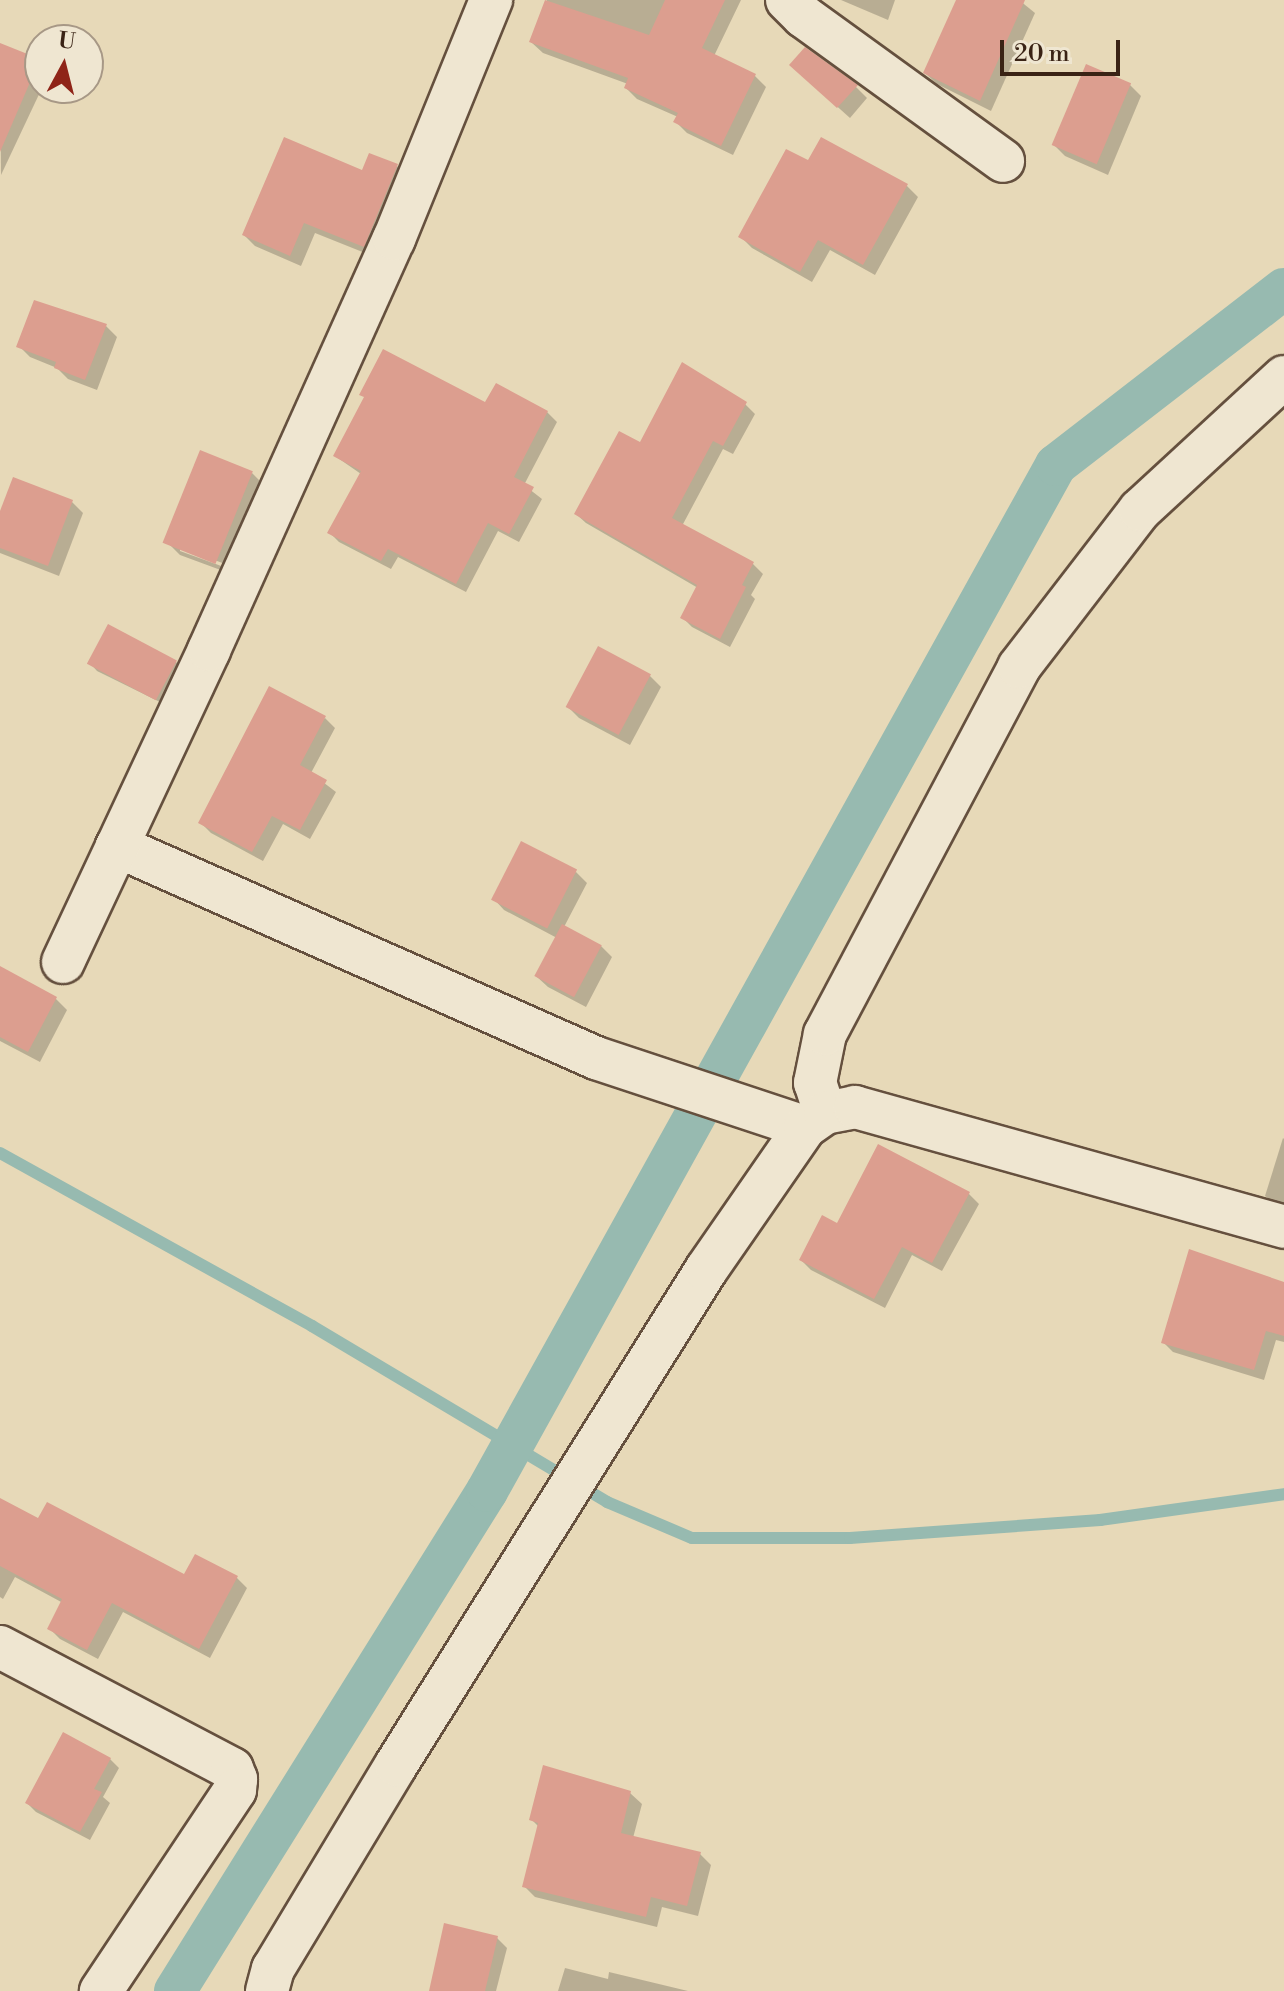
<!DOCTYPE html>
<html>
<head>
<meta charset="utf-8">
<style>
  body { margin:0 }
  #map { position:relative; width:1284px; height:1991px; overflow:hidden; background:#e7d9b8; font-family:"Libre Bodoni",serif }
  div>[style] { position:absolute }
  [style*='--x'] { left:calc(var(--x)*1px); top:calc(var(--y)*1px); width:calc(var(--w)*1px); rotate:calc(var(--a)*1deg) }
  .shadow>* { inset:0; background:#0003 }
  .stream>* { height:12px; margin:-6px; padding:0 6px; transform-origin:6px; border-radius:6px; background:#97bab0 }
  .canal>* { height:42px; margin:-21px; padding:0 21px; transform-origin:21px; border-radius:21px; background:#97bab0 }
  .building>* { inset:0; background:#dc9e8f; transform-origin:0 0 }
  .roads { filter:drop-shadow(2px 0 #65503e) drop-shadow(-2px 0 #65503e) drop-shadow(0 2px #65503e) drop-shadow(0 -2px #65503e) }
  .minor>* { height:42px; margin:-21px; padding:0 21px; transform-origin:21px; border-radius:21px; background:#efe6d1 }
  span { translate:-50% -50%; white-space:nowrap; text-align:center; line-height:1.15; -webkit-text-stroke:6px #efe6d1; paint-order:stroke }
  .north { position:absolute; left:24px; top:24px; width:80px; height:80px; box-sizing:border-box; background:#efe6d1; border:2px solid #a79886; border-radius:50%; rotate:7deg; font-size:22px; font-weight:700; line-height:32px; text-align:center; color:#3a2315 }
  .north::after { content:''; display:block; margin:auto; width:28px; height:36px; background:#8f2418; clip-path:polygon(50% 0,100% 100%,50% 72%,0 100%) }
  .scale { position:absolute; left:1000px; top:40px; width:120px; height:36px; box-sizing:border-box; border:4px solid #3a2315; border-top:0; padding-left:10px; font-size:24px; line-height:28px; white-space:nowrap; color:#3a2315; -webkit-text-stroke:6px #efe6d1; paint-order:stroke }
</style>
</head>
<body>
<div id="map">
  <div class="shadow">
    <i style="clip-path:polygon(547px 0,741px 0,714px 56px,755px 76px,766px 87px,733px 155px,687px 133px,676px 122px,678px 117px,637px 99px,626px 88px,628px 84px,543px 53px,531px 42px)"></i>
    <i style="clip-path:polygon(841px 0,895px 0,888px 20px)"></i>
    <i style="clip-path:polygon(958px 0,1019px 0,1035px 13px,991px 111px,937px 84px,925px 73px)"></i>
    <i style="clip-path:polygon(0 49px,38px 60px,42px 88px,1px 175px)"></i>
    <i style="clip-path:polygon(803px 76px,856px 87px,867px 98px,850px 118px)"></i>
    <i style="clip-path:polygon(1130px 85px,1141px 96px,1108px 175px,1065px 156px,1054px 145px)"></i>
    <i style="clip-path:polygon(822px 140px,907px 186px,918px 197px,875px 275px,830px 250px,812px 282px,752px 248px,741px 237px,809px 163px)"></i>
    <i style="clip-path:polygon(397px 166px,408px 177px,375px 257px,315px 233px,301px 266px,255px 246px,244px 235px,364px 172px)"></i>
    <i style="clip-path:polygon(106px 326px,117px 337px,97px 390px,68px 379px,57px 368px,30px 357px,19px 346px)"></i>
    <i style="clip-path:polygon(745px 404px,755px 414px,733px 454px,723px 449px,682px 526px,753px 564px,763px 574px,751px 595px,755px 599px,730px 647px,692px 627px,682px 617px,698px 588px,586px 523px,576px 514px,640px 445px)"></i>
    <i style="clip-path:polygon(486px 405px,547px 412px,557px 422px,524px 485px,542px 499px,519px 542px,498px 531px,466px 592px,398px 557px,391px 569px,339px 542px,330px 533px,361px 474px,335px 456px)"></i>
    <i style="clip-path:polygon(evenodd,252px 473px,263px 484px,226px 572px,180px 555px,169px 544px,252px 473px,180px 547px,225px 564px,224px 567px,180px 551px,180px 547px)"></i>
    <i style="clip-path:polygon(72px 502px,83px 513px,59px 576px,0 553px,0 516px)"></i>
    <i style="clip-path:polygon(599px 648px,650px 676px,661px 687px,630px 745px,579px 718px,568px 707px)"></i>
    <i style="clip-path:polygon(89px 662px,176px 662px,185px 671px,168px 706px,97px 671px)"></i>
    <i style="clip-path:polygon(325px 718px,335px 728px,311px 773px,336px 792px,310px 839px,283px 824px,263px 861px,211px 833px,201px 823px)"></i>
    <i style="clip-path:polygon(576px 872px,587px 883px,564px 927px,601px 946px,612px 957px,586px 1007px,548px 987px,536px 976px,557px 938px,504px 910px,493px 898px)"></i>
    <i style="clip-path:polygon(0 968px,56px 999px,67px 1010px,40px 1062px,0 1041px)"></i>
    <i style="clip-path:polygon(1283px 1138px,1284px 1139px,1284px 1209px,1265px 1196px)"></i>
    <i style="clip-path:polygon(879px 1147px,969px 1194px,979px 1204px,942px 1271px,912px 1255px,885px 1308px,811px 1270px,801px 1260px,838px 1226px)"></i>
    <i style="clip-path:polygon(1190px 1251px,1284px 1284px,1284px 1342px,1276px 1340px,1264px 1380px,1173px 1352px,1163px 1342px)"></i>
    <i style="clip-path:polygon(0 1500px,39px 1521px,185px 1577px,237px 1578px,247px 1588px,210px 1658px,123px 1612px,98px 1659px,60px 1639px,49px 1628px,63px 1603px,15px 1577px,3px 1599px,0 1597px)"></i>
    <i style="clip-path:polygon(110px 1759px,119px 1768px,103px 1797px,110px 1803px,90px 1840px,36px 1812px,27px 1803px)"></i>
    <i style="clip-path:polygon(544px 1768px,630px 1793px,642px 1804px,633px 1838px,700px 1854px,711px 1865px,698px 1916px,662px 1907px,657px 1927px,535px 1897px,524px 1886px,539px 1827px,532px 1820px)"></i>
    <i style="clip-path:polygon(497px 1938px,507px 1948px,496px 1991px,431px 1991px)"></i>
    <i style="clip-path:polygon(565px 1968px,608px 1979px,609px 1972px,688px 1991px,558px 1991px)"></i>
  </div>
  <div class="stream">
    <i style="--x:0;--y:1153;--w:357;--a:29"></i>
    <i style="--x:312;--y:1326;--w:344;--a:30.8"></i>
    <i style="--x:607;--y:1502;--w:92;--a:23"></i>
    <i style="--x:692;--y:1538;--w:158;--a:0"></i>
    <i style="--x:850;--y:1538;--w:251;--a:-4.1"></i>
    <i style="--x:1100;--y:1520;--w:186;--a:-8"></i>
  </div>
  <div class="canal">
    <i style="--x:175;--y:1991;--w:589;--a:-58.04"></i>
    <i style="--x:487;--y:1491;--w:1173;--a:-60.99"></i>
    <i style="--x:1056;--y:465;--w:288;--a:-37.7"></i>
  </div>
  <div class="building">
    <i style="clip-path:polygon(545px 0,649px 35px,665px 0,725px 0,702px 48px,756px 74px,721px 146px,673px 122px,678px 113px,624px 88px,628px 78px,529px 42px)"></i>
    <i style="clip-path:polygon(956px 0,1025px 0,980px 101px,923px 73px)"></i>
    <i style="clip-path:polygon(0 43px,40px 59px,0 152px)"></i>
    <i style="clip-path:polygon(805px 47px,858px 85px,837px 108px,789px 65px)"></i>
    <i style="left:1086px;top:64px;width:49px;height:88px;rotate:23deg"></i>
    <i style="clip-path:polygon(284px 137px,362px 170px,369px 153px,398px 164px,364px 247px,304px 223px,290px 256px,242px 235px)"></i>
    <i style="clip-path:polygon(821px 137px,908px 184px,863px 265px,818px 240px,800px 272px,738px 237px,786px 149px,808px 160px)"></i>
    <i style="clip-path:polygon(34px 300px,107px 324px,85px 380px,54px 368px,56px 362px,16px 347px)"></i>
    <i style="clip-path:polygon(383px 349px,485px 402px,496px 383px,548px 411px,514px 477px,534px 487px,509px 534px,488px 523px,456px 584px,388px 549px,381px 561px,327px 533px,361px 471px,333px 456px,364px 397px,359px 395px)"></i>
    <i style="clip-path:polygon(682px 362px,747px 402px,723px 446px,713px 441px,672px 518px,754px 562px,742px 585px,746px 587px,720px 639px,680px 618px,697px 585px,574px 514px,619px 431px,640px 442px)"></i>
    <i style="left:200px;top:450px;width:57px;height:100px;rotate:22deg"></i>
    <i style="clip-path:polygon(13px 477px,73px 500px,48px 566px,0 548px,0 511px)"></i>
    <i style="left:108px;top:624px;width:78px;height:45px;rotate:28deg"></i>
    <i style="left:598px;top:646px;width:60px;height:69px;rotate:28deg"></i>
    <i style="clip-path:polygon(269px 686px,326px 716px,300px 765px,327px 780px,300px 830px,272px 816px,252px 852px,198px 823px)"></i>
    <i style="left:521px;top:841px;width:63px;height:66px;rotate:27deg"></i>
    <i style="left:562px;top:924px;width:45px;height:59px;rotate:28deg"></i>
    <i style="clip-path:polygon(0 966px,57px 997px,28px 1052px,0 1037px)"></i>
    <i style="clip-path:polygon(878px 1144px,970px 1192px,932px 1263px,902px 1247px,874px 1299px,799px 1260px,822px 1215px,837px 1223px)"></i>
    <i style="clip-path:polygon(1189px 1249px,1284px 1282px,1284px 1336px,1266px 1331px,1254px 1370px,1161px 1343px)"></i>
    <i style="clip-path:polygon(0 1498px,38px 1518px,47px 1502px,184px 1574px,195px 1554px,238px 1576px,199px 1649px,112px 1603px,87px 1650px,47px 1629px,62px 1599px,0 1566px)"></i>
    <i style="clip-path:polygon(63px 1732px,111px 1758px,94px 1789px,102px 1792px,80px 1832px,25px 1803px)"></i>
    <i style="clip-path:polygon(543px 1765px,631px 1791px,621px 1833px,701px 1852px,687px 1906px,651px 1897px,646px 1917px,522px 1887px,538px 1823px,529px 1820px)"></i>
    <i style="clip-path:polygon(444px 1923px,498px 1936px,485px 1991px,429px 1991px)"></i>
  </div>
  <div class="roads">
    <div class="minor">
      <i style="--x:787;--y:0;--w:23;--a:45"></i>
      <i style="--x:803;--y:16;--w:247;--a:35.9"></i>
      <i style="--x:117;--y:846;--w:524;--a:23.87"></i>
      <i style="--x:596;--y:1058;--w:220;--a:18.3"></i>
      <i style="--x:63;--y:962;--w:344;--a:-64.9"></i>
      <i style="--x:209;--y:650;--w:451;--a:-65.8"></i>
      <i style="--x:394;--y:239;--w:258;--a:-67.9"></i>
      <i style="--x:825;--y:1113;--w:32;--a:-108"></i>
      <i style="--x:815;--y:1083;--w:50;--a:-78.5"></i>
      <i style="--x:825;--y:1034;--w:415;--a:-62.1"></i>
      <i style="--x:1019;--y:667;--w:198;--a:-52.4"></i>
      <i style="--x:1140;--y:510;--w:196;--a:-42.7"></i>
      <i style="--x:0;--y:1647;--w:262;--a:27.7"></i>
      <i style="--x:232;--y:1769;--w:11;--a:68"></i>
      <i style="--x:236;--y:1779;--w:11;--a:95"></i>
      <i style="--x:235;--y:1790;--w:242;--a:123.7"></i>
      <i style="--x:267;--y:1991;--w:23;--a:-75"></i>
      <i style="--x:273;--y:1969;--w:238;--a:-58.9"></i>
      <i style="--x:396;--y:1765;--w:584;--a:-57.94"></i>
      <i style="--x:706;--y:1270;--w:174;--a:-55.3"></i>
      <i style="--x:805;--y:1127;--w:24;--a:-35"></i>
      <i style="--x:825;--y:1113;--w:31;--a:-11"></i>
      <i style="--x:855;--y:1107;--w:445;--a:15.6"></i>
    </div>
  </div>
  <div class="north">U</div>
  <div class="scale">20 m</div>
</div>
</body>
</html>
